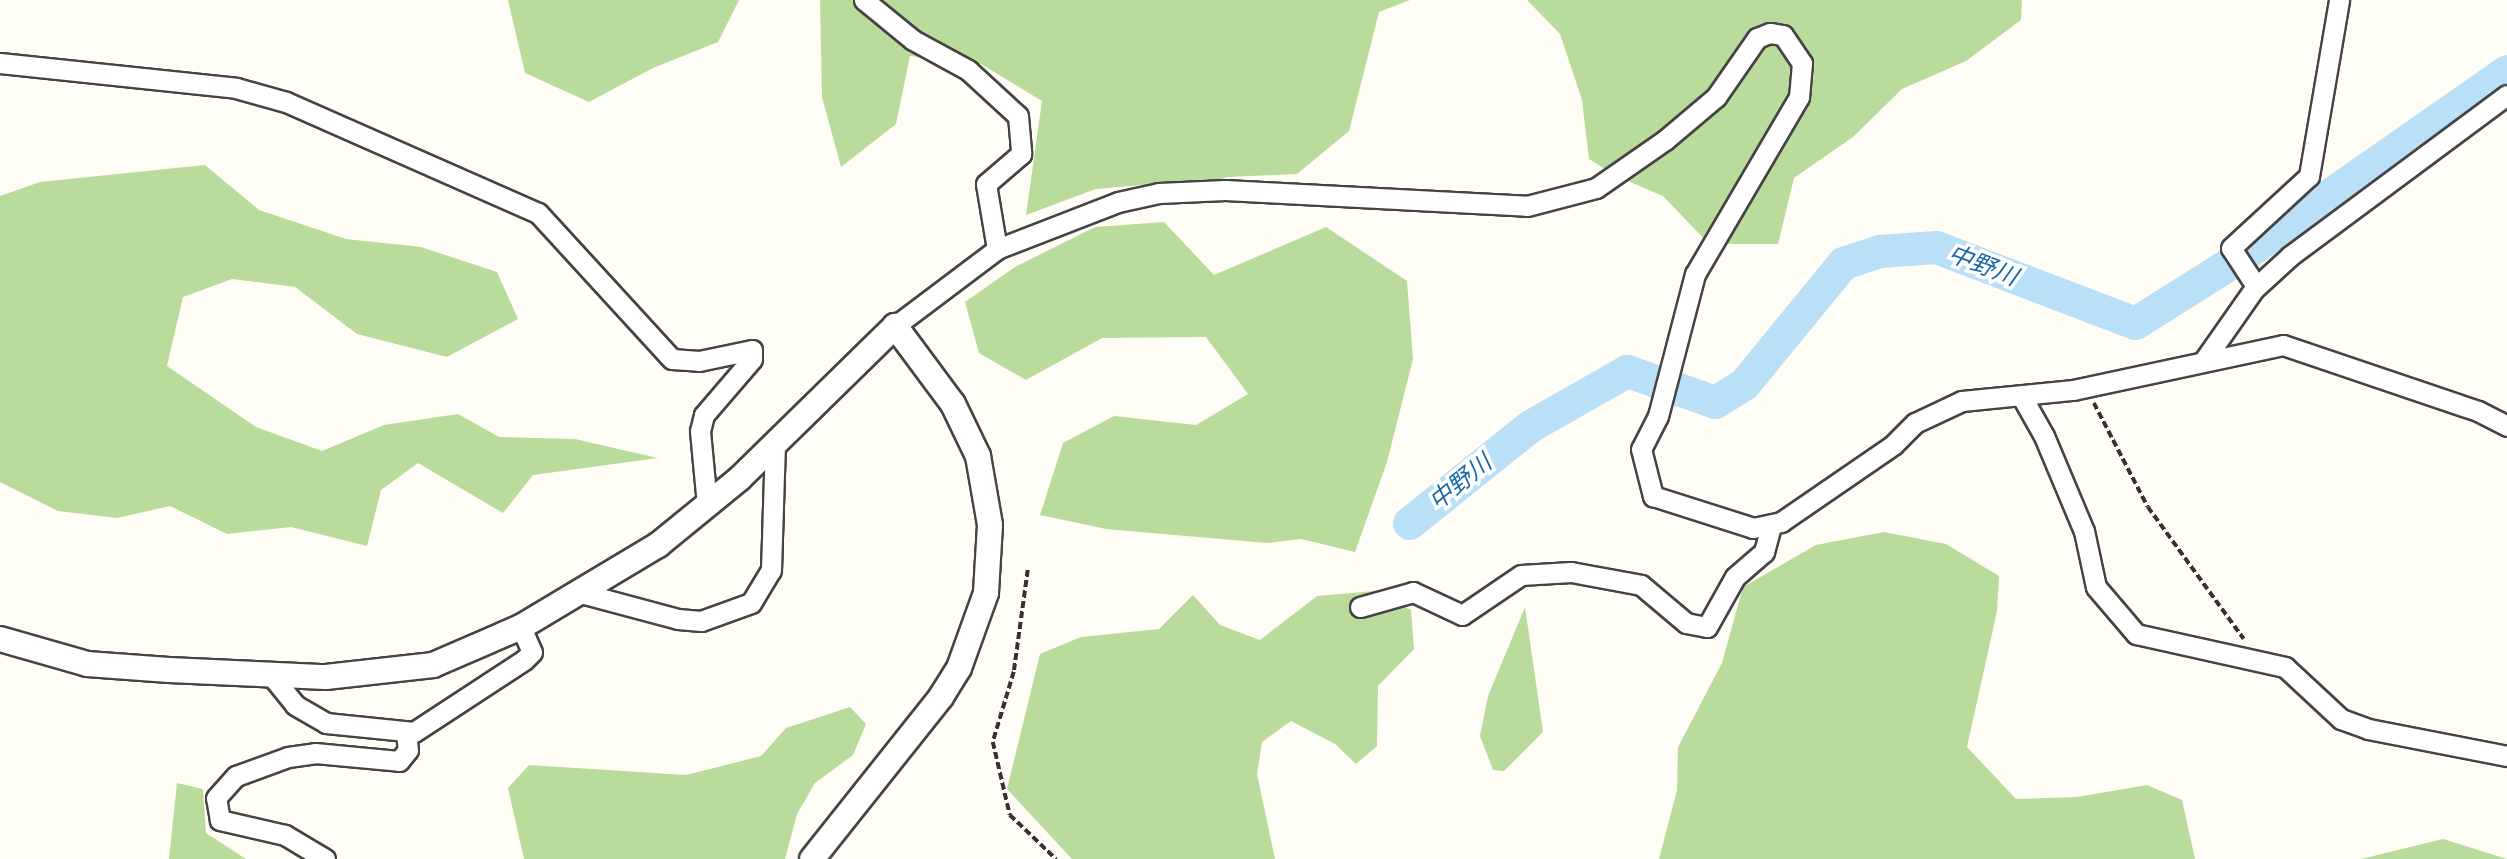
<!DOCTYPE html>
<html>
<head>
<meta charset="utf-8">
<style>
  body { margin:0 }
  #map { position:relative; width:2507px; height:859px; overflow:hidden; background:#fffdf5; font-family:"IBM Plex Serif","Noto Sans JP",serif }
  div>[style] { position:absolute }
  [style*='--x'] { left:calc(var(--x)*1px); top:calc(var(--y)*1px); width:calc(var(--w)*1px); rotate:calc(var(--a)*1deg) }
  .forest>* { inset:0; background:#b9dc9c }
  .river>* { height:33px; margin:-16.5px; padding:0 16.5px; transform-origin:16.5px; border-radius:16.5px; background:#b9e0f7 }
  .path>* { height:3.5px; margin-top:-1.75px; transform-origin:0; background:repeating-linear-gradient(90deg,#333 0 7px,transparent 0 10.5px) }
  .roads { filter:drop-shadow(2px 0 #444) drop-shadow(-2px 0 #444) drop-shadow(0 2px #444) drop-shadow(0 -2px #444) }
  .minor>* { height:19px; margin:-9.5px; padding:0 9.5px; transform-origin:9.5px; border-radius:9.5px; background:#fff }
  .tertiary>* { height:24px; margin:-12px; padding:0 12px; transform-origin:12px; border-radius:12px; background:#fff }
  span { translate:-50% -50%; white-space:nowrap; text-align:center; line-height:1.15; -webkit-text-stroke:7px #fff; paint-order:stroke }
  .water-label { font-size:24px; color:#1768a6; font-style:italic }
</style>
</head>
<body>
<div id="map">
  <div class="forest">
    <i style="clip-path:polygon(508px 0,739px 0,718px 42px,653px 68px,589px 102px,525px 73px)"></i>
    <i style="clip-path:polygon(820px 0,1410px 0,1379px 12px,1349px 131px,1297px 174px,1227px 177px,1197px 188px,1141px 185px,1096px 189px,1026px 215px,1042px 101px,981px 64px,910px 56px,896px 124px,841px 167px,822px 97px)"></i>
    <i style="clip-path:polygon(1527px 0,2022px 0,2021px 20px,1966px 61px,1902px 89px,1853px 137px,1794px 178px,1778px 244px,1709px 244px,1663px 196px,1616px 176px,1589px 159px,1582px 100px,1560px 34px)"></i>
    <i style="clip-path:polygon(205px 165px,259px 210px,346px 239px,421px 247px,497px 272px,518px 319px,447px 357px,357px 334px,295px 287px,232px 279px,183px 297px,167px 366px,256px 427px,322px 451px,384px 425px,458px 414px,499px 437px,575px 439px,658px 458px,533px 475px,503px 513px,418px 463px,381px 490px,367px 546px,291px 527px,227px 534px,170px 506px,117px 518px,58px 511px,0 482px,0 196px,40px 182px)"></i>
    <i style="clip-path:polygon(1164px 222px,1214px 275px,1326px 227px,1407px 281px,1413px 359px,1387px 462px,1355px 552px,1301px 539px,1267px 543px,1106px 529px,1040px 515px,1063px 443px,1114px 416px,1196px 425px,1248px 394px,1206px 337px,1102px 338px,1026px 380px,979px 353px,965px 302px,1015px 267px,1095px 227px)"></i>
    <i style="clip-path:polygon(1884px 532px,1946px 544px,1999px 576px,1997px 611px,1967px 747px,2016px 799px,2077px 797px,2147px 785px,2182px 800px,2195px 859px,1659px 859px,1677px 790px,1678px 747px,1722px 663px,1743px 587px,1816px 545px)"></i>
    <i style="clip-path:polygon(1374px 591px,1411px 610px,1414px 649px,1378px 686px,1377px 746px,1356px 764px,1335px 744px,1291px 721px,1262px 742px,1257px 774px,1275px 859px,1072px 859px,1007px 789px,1040px 654px,1081px 637px,1159px 629px,1193px 595px,1220px 625px,1260px 640px,1317px 596px)"></i>
    <i style="clip-path:polygon(1525px 607px,1543px 732px,1504px 771px,1493px 770px,1480px 736px,1488px 696px)"></i>
    <i style="clip-path:polygon(850px 707px,866px 724px,853px 755px,815px 783px,797px 814px,785px 859px,524px 859px,508px 788px,529px 765px,686px 775px,761px 756px,786px 728px)"></i>
    <i style="clip-path:polygon(177px 783px,203px 789px,206px 833px,246px 859px,169px 859px)"></i>
    <i style="clip-path:polygon(2443px 839px,2507px 859px,2361px 859px)"></i>
  </div>
  <div class="river">
    <i style="--x:1409;--y:523;--w:155;--a:-38.7"></i>
    <i style="--x:1530;--y:426;--w:112;--a:-29.6"></i>
    <i style="--x:1627;--y:371;--w:93;--a:19.4"></i>
    <i style="--x:1715;--y:402;--w:34;--a:-32"></i>
    <i style="--x:1744;--y:384;--w:156;--a:-50.7"></i>
    <i style="--x:1843;--y:263;--w:38;--a:-18"></i>
    <i style="--x:1879;--y:251;--w:57;--a:-4"></i>
    <i style="--x:1936;--y:247;--w:213;--a:20.9"></i>
    <i style="--x:2135;--y:323;--w:131;--a:-32.2"></i>
    <i style="--x:2246;--y:253;--w:318;--a:-34.9"></i>
  </div>
  <div class="path">
    <i style="--x:2094;--y:403;--w:117;--a:62.6"></i>
    <i style="--x:2148;--y:507;--w:163;--a:54"></i>
    <i style="--x:1028;--y:570;--w:103;--a:97.8"></i>
    <i style="--x:1014;--y:672;--w:73;--a:106.7"></i>
    <i style="--x:993;--y:742;--w:75;--a:76.9"></i>
    <i style="--x:1010;--y:815;--w:64;--a:43.7"></i>
  </div>
  <div class="roads">
    <div class="minor">
      <i style="--x:864;--y:0;--w:63;--a:39.2"></i>
      <i style="--x:913;--y:40;--w:63;--a:28.6"></i>
      <i style="--x:968;--y:70;--w:68;--a:42.6"></i>
      <i style="--x:1018;--y:116;--w:38;--a:85"></i>
      <i style="--x:1021;--y:154;--w:46;--a:139.4"></i>
      <i style="--x:986;--y:184;--w:66;--a:80.4"></i>
      <i style="--x:0;--y:63;--w:237;--a:6"></i>
      <i style="--x:236;--y:88;--w:52;--a:15.6"></i>
      <i style="--x:286;--y:102;--w:275;--a:23.8"></i>
      <i style="--x:538;--y:213;--w:198;--a:47.5"></i>
      <i style="--x:672;--y:359;--w:27;--a:4"></i>
      <i style="--x:699;--y:361;--w:54;--a:-11.7"></i>
      <i style="--x:752;--y:350;--w:9;--a:90"></i>
      <i style="--x:752;--y:359;--w:74;--a:130.6"></i>
      <i style="--x:704;--y:415;--w:16;--a:104"></i>
      <i style="--x:700;--y:431;--w:74;--a:84.6"></i>
      <i style="--x:2256;--y:286;--w:45;--a:-123.3"></i>
      <i style="--x:2231;--y:248;--w:106;--a:-42.7"></i>
      <i style="--x:2309;--y:176;--w:179;--a:-80.3"></i>
      <i style="--x:895;--y:326;--w:128;--a:-37"></i>
      <i style="--x:997;--y:249;--w:130;--a:-21.2"></i>
      <i style="--x:1118;--y:202;--w:42;--a:-12.4"></i>
      <i style="--x:1159;--y:193;--w:66;--a:-2.6"></i>
      <i style="--x:1225;--y:190;--w:302;--a:3"></i>
      <i style="--x:1527;--y:206;--w:71;--a:-14.6"></i>
      <i style="--x:1596;--y:188;--w:84;--a:-34.8"></i>
      <i style="--x:1665;--y:140;--w:67;--a:-40.1"></i>
      <i style="--x:1716;--y:97;--w:72;--a:-55.2"></i>
      <i style="--x:1757;--y:38;--w:14;--a:-21"></i>
      <i style="--x:1770;--y:33;--w:13;--a:9"></i>
      <i style="--x:1783;--y:35;--w:34;--a:56"></i>
      <i style="--x:1802;--y:63;--w:34;--a:95"></i>
      <i style="--x:1799;--y:97;--w:205;--a:120.4"></i>
      <i style="--x:1695;--y:274;--w:147;--a:104.6"></i>
      <i style="--x:1658;--y:416;--w:37;--a:117"></i>
      <i style="--x:1641;--y:449;--w:49;--a:75.7"></i>
      <i style="--x:1653;--y:496;--w:105;--a:17.7"></i>
      <i style="--x:1753;--y:528;--w:29;--a:-12"></i>
      <i style="--x:1781;--y:522;--w:136;--a:-34.5"></i>
      <i style="--x:1893;--y:445;--w:31;--a:-45"></i>
      <i style="--x:1915;--y:423;--w:52;--a:-25.1"></i>
      <i style="--x:1962;--y:401;--w:112;--a:-5.7"></i>
      <i style="--x:2073;--y:390;--w:215;--a:-12.1"></i>
      <i style="--x:2283;--y:345;--w:206;--a:18.7"></i>
      <i style="--x:2478;--y:411;--w:33;--a:27"></i>
      <i style="--x:2205;--y:359;--w:85;--a:-55"></i>
      <i style="--x:2254;--y:289;--w:49;--a:-42.5"></i>
      <i style="--x:2290;--y:256;--w:270;--a:-36.6"></i>
      <i style="--x:2022;--y:397;--w:45;--a:60.6"></i>
      <i style="--x:2044;--y:436;--w:103;--a:67.2"></i>
      <i style="--x:2084;--y:531;--w:57;--a:77.9"></i>
      <i style="--x:2096;--y:587;--w:62;--a:49.6"></i>
      <i style="--x:2136;--y:634;--w:153;--a:12.5"></i>
      <i style="--x:2285;--y:667;--w:76;--a:42.9"></i>
      <i style="--x:2341;--y:719;--w:29;--a:20"></i>
      <i style="--x:2368;--y:729;--w:142;--a:11"></i>
      <i style="--x:581;--y:593;--w:100;--a:15"></i>
      <i style="--x:678;--y:619;--w:23;--a:5"></i>
      <i style="--x:701;--y:621;--w:53;--a:-19.8"></i>
      <i style="--x:751;--y:603;--w:39;--a:-59"></i>
      <i style="--x:771;--y:570;--w:126;--a:-88.2"></i>
      <i style="--x:1360;--y:607;--w:55;--a:-15.8"></i>
      <i style="--x:1413;--y:592;--w:54;--a:25.1"></i>
      <i style="--x:1462;--y:615;--w:71;--a:-34.1"></i>
      <i style="--x:1521;--y:575;--w:50;--a:-3.4"></i>
      <i style="--x:1571;--y:572;--w:71;--a:10.5"></i>
      <i style="--x:1641;--y:585;--w:59;--a:40.2"></i>
      <i style="--x:1686;--y:623;--w:21;--a:11"></i>
      <i style="--x:1707;--y:627;--w:57;--a:-60.8"></i>
      <i style="--x:1735;--y:577;--w:38;--a:-41"></i>
      <i style="--x:1764;--y:552;--w:28;--a:-75"></i>
      <i style="--x:271;--y:675;--w:38;--a:51"></i>
      <i style="--x:295;--y:705;--w:36;--a:30"></i>
      <i style="--x:326;--y:723;--w:88;--a:5.8"></i>
      <i style="--x:414;--y:732;--w:131;--a:-33.2"></i>
      <i style="--x:524;--y:660;--w:11;--a:-45"></i>
      <i style="--x:532;--y:652;--w:27;--a:-114"></i>
      <i style="--x:325;--y:859;--w:47;--a:-149"></i>
      <i style="--x:285;--y:835;--w:67;--a:-167"></i>
      <i style="--x:220;--y:820;--w:22;--a:-100"></i>
      <i style="--x:216;--y:798;--w:30;--a:-48"></i>
      <i style="--x:236;--y:776;--w:55;--a:-20.1"></i>
      <i style="--x:288;--y:757;--w:27;--a:-8"></i>
      <i style="--x:315;--y:753;--w:84;--a:5.4"></i>
      <i style="--x:399;--y:761;--w:14;--a:-51"></i>
      <i style="--x:408;--y:750;--w:16;--a:-97"></i>
    </div>
    <div class="tertiary">
      <i style="--x:0;--y:639;--w:91;--a:16"></i>
      <i style="--x:87;--y:664;--w:82;--a:4.2"></i>
      <i style="--x:169;--y:670;--w:157;--a:2.6"></i>
      <i style="--x:326;--y:677;--w:108;--a:-6.4"></i>
      <i style="--x:433;--y:665;--w:96;--a:-23.4"></i>
      <i style="--x:521;--y:627;--w:160;--a:-30.9"></i>
      <i style="--x:658;--y:545;--w:104;--a:-39.2"></i>
      <i style="--x:739;--y:479;--w:219;--a:-44.4"></i>
      <i style="--x:895;--y:326;--w:97;--a:53.4"></i>
      <i style="--x:953;--y:404;--w:58;--a:64.3"></i>
      <i style="--x:978;--y:456;--w:70;--a:80.1"></i>
      <i style="--x:990;--y:525;--w:68;--a:93.4"></i>
      <i style="--x:986;--y:593;--w:80;--a:109.8"></i>
      <i style="--x:959;--y:668;--w:34;--a:122"></i>
      <i style="--x:941;--y:697;--w:207;--a:128.5"></i>
    </div>
  </div>
  <div class="water-label">
    <span style="left:1983px;top:265px;rotate:21deg">中野川</span>
    <span style="left:1460px;top:482px;rotate:-39deg">中野川</span>
  </div>
</div>
</body>
</html>
